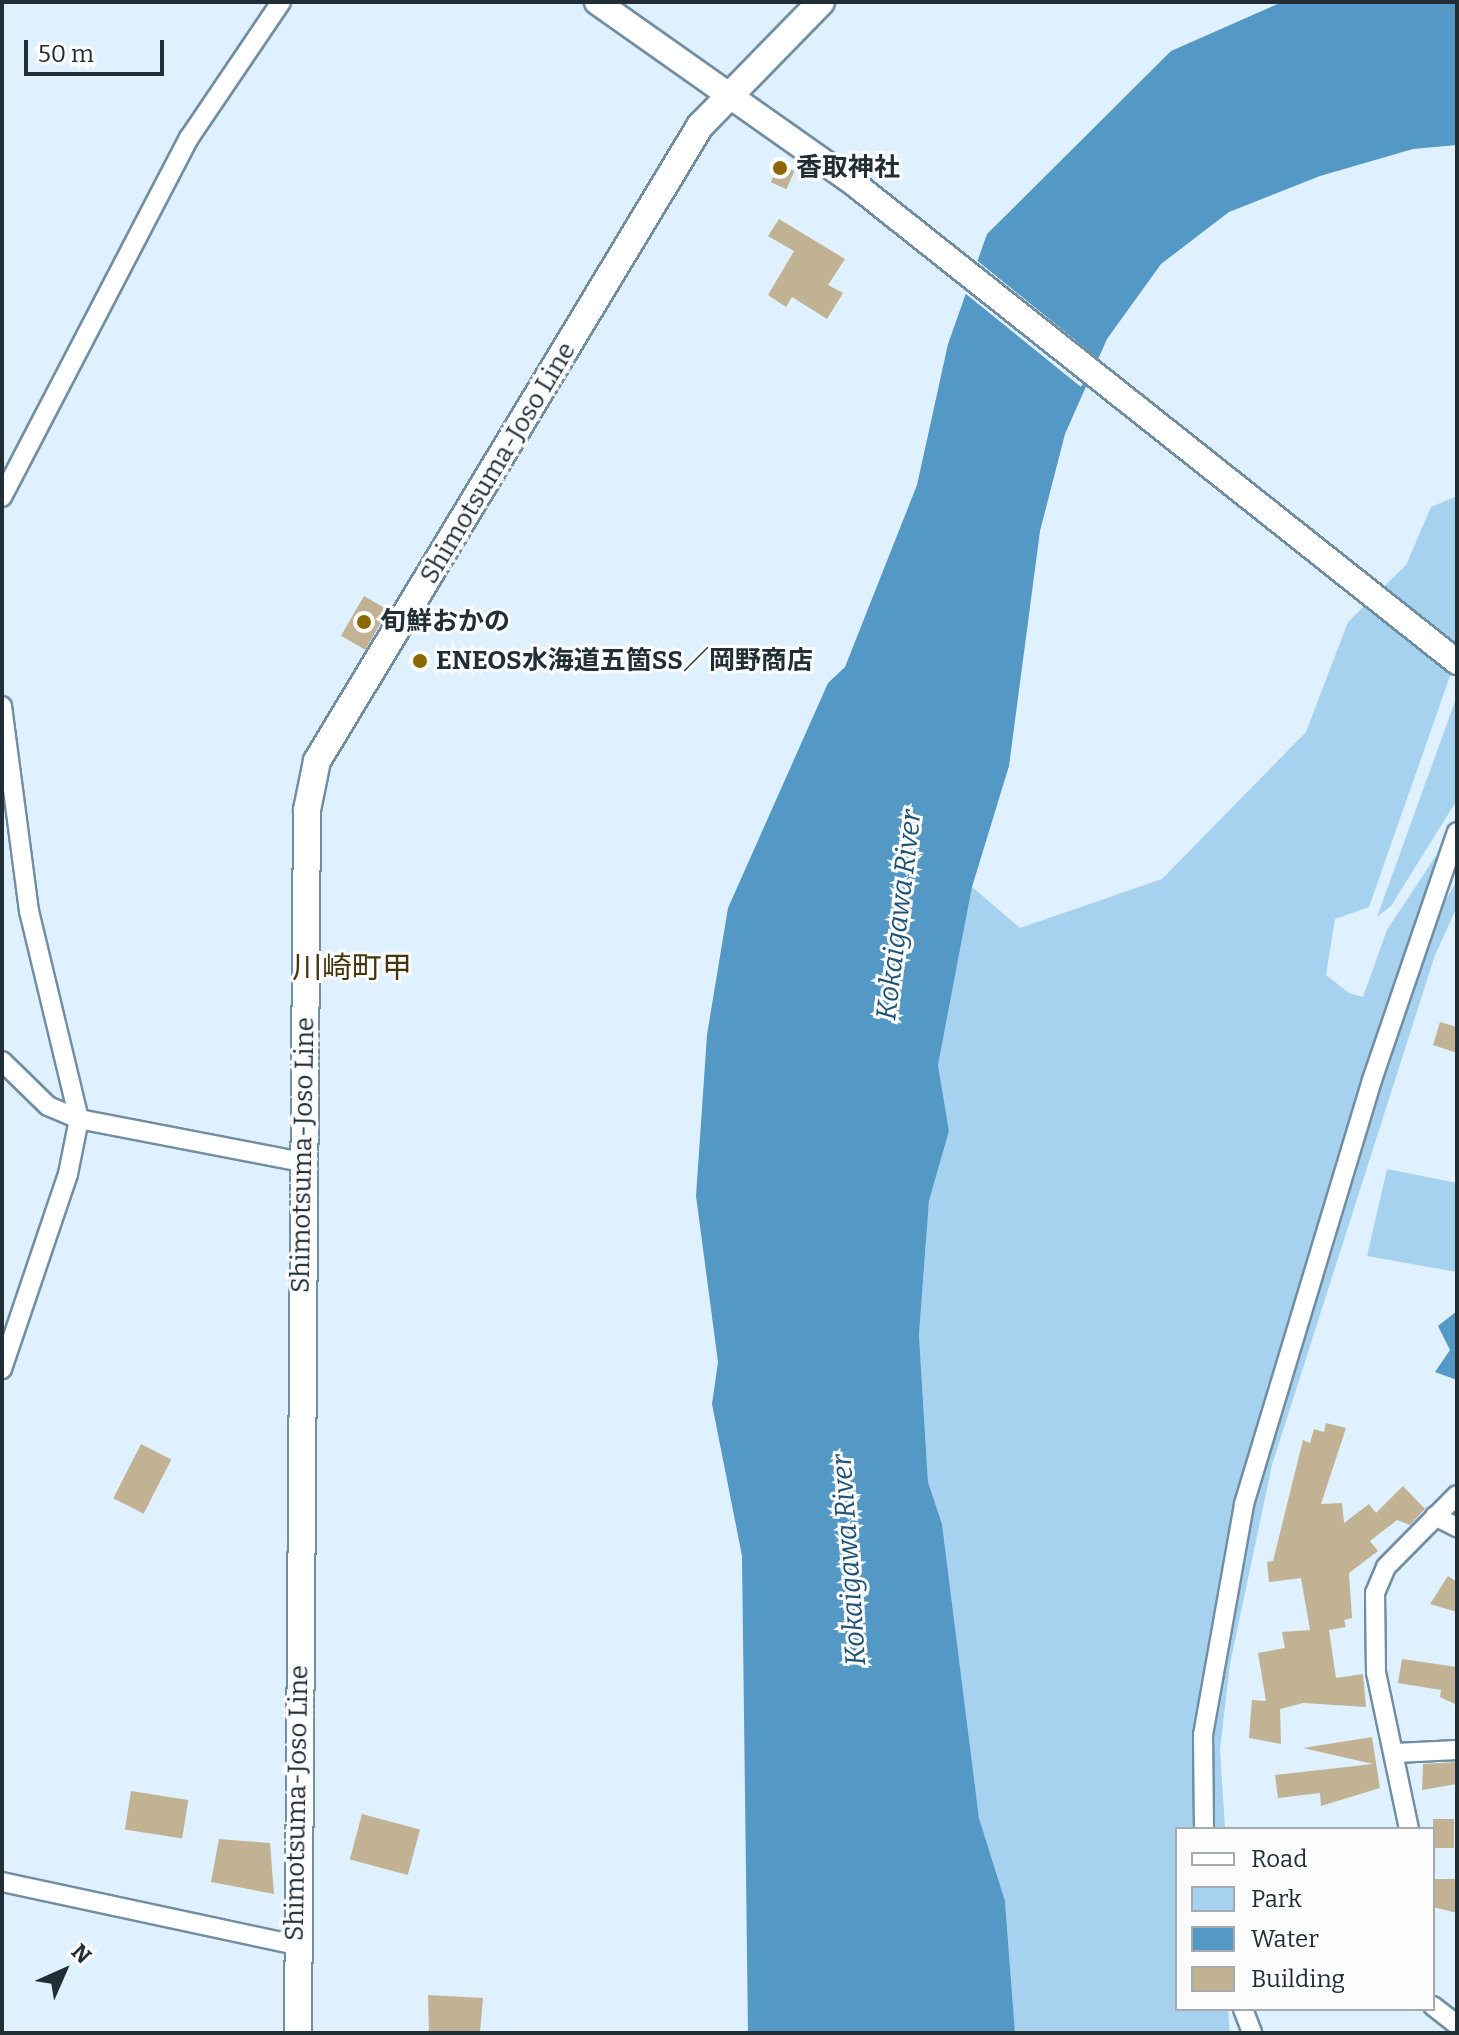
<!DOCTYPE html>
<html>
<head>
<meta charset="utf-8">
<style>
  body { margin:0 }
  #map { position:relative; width:1459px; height:2035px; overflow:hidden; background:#dff1ff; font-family:Bitter,"Noto Sans JP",serif }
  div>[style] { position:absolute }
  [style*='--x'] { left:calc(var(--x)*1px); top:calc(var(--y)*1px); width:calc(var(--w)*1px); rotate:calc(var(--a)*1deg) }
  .green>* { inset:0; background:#a6d1ef }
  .water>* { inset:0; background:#5498c5 }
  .pier>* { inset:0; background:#dff1ff; transform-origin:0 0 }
  .building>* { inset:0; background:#c1b294; transform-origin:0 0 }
  .roads { filter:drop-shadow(2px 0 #718ea3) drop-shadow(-2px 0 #718ea3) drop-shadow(0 2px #718ea3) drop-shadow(0 -2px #718ea3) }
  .minor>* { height:18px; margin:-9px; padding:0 9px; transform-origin:9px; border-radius:9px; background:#fff }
  .tertiary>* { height:24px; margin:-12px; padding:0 12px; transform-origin:12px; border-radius:12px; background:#fff }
  .secondary>* { height:26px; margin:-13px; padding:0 13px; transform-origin:13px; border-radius:13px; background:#fff }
  .dots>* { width:22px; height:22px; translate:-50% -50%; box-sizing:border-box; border:4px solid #fcfcfc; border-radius:50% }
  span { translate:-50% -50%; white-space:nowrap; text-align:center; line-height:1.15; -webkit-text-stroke:6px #fcfcfc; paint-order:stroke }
  .poi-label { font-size:26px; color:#212e36; font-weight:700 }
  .left { translate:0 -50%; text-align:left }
  .street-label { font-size:26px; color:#212e36 }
  .water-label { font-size:28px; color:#205373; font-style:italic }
  .quarter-label { font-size:30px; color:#45350d }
  .frame { position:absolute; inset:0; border:4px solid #212e36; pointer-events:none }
  .legend { position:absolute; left:1175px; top:1827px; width:260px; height:184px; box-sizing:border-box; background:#fcfcfc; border:2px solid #a4aaad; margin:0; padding:10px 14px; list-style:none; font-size:24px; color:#212e36 }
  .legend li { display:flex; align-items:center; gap:16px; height:40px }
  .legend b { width:40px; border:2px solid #a4aaad }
  .north { position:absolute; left:24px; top:1931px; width:80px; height:80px; -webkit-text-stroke:6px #fcfcfc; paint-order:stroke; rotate:45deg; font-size:22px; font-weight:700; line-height:32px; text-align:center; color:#212e36 }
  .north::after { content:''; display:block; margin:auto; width:28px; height:36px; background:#212e36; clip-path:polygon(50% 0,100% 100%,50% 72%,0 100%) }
  .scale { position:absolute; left:24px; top:40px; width:140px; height:36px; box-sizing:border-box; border:4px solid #212e36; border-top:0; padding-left:10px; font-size:24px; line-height:28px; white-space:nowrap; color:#212e36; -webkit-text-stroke:6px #fcfcfc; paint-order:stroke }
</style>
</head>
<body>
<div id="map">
  <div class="green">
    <i style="clip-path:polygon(1457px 496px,1457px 656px,1369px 907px,1335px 919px,1326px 975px,1349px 993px,1363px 997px,1387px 930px,1449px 836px,1229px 1542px,1206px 1656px,1195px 1760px,1198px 1829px,1177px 1829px,1177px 2009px,1228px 2009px,1230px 2033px,1015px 2033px,1005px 1901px,979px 1818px,942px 1524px,928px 1482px,919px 1335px,929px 1201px,949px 1131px,938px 1065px,972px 887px,1020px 928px,1162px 879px,1306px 732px,1348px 622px,1406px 565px,1431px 507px)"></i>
    <i style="clip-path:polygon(1457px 696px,1457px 800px,1391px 906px,1377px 917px)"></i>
    <i style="clip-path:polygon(1457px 881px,1457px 907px,1435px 955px,1272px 1465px,1230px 1664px,1220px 1749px,1225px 1829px,1211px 1829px,1208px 1740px,1260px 1462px,1435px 917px)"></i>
    <i style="clip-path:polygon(1387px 1169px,1457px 1183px,1457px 1272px,1367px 1256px)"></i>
  </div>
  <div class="water">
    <i style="clip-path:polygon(1282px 2px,1457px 2px,1457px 145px,1413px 149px,1320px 176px,1229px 212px,1161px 264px,1107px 339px,1065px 434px,1040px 531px,1009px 766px,972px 887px,938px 1065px,949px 1131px,929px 1201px,919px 1335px,928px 1482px,942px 1524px,979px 1818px,1005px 1901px,1015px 2033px,748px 2033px,742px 1556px,712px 1404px,718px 1362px,696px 1196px,707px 1035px,728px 908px,828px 683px,845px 667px,917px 485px,948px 344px,987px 234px,1171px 51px)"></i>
    <i style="clip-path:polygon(1457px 1311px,1457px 1380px,1435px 1372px,1450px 1350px,1438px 1326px)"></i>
  </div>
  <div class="pier">
    <i style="left:974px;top:258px;width:164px;height:33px;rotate:39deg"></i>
  </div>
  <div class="building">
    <i style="left:779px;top:164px;width:17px;height:20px;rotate:24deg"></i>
    <i style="clip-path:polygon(779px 219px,845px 259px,828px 285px,843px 293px,827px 319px,792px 297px,786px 307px,768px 295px,794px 251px,768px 236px)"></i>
    <i style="left:364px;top:596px;width:28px;height:46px;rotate:30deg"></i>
    <i style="clip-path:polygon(1440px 1022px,1457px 1027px,1457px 1053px,1433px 1045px)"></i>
    <i style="clip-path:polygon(1326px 1423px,1346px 1428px,1321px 1504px,1342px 1503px,1344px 1523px,1369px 1504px,1376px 1513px,1403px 1486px,1425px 1509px,1410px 1525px,1397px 1520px,1370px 1541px,1378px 1551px,1349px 1573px,1352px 1618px,1344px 1620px,1346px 1627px,1329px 1630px,1336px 1678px,1363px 1674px,1366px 1707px,1303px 1703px,1280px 1709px,1281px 1744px,1249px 1738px,1252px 1700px,1266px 1701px,1258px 1653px,1285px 1648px,1282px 1632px,1310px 1630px,1301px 1578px,1269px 1582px,1267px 1562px,1273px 1561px,1303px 1440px,1310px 1443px,1314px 1429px,1324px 1432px)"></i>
    <i style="left:141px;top:1444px;width:34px;height:61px;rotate:27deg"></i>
    <i style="clip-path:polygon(1448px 1576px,1457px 1582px,1457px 1612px,1430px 1604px)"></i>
    <i style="clip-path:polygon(1402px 1659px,1457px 1667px,1457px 1705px,1440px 1697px,1441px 1690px,1398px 1683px)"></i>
    <i style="clip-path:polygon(1372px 1737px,1380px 1788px,1321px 1806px,1320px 1793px,1278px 1798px,1275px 1775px,1373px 1764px,1303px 1748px)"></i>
    <i style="clip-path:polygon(1457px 1762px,1457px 1784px,1422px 1790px,1423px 1764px)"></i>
    <i style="left:131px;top:1791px;width:58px;height:39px;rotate:9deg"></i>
    <i style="left:362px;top:1814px;width:60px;height:47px;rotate:15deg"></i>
    <i style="left:1433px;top:1819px;width:21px;height:29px"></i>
    <i style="clip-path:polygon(219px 1839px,270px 1843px,274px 1894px,211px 1882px)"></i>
    <i style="clip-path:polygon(1433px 1879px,1457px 1879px,1457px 1913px,1433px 1907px)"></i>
    <i style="clip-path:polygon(428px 1995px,483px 1998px,480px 2033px,429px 2033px)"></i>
  </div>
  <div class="roads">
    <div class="minor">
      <i style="--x:2;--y:497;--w:405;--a:-62.5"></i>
      <i style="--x:189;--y:138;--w:164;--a:-55.9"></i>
      <i style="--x:2;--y:706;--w:207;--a:82.5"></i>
      <i style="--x:29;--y:911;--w:214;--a:76.5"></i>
      <i style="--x:79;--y:1119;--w:56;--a:101.3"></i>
      <i style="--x:68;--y:1174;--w:206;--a:108.7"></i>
      <i style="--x:2;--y:1061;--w:64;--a:44.4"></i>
      <i style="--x:48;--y:1106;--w:34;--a:23"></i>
      <i style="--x:79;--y:1119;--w:228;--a:10.9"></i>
      <i style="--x:1435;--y:1516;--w:25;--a:27"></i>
      <i style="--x:1396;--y:1753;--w:61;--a:-2.8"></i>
      <i style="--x:1204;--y:1829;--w:94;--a:-90.6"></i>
      <i style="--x:1203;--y:1735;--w:235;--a:-79.9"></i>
      <i style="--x:1244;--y:1504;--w:443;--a:-73.2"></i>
      <i style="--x:1372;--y:1080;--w:262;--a:-71.1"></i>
      <i style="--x:1409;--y:1829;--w:159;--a:-101.9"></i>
      <i style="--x:1376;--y:1673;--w:80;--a:-90.7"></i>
      <i style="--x:1375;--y:1593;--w:28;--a:-67"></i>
      <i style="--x:1386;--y:1567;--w:101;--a:-45.4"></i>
      <i style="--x:2;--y:1882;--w:300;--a:12.1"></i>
      <i style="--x:1433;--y:2006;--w:31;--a:38"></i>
      <i style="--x:1243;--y:2009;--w:26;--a:69"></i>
    </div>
    <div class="tertiary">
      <i style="--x:597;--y:2;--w:317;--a:35.2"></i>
      <i style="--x:856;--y:185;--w:767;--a:38.44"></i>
    </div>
    <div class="secondary">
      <i style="--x:298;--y:2033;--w:1223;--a:-89.58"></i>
      <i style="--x:307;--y:810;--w:50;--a:-78.5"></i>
      <i style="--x:317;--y:761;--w:742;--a:-58.9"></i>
      <i style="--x:700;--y:126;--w:173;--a:-45.7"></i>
    </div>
  </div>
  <div class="dots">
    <i style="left:780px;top:168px;background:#896805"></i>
    <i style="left:364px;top:622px;background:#896805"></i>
    <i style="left:420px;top:661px;background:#896805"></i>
  </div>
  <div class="poi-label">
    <span class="left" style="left:796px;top:168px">香取神社</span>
    <span class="left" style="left:380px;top:622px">旬鮮おかの</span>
    <span class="left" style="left:436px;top:661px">ENEOS水海道五箇SS／岡野商店</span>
  </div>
  <div class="street-label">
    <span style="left:498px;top:463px;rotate:-59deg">Shimotsuma-Joso Line</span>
    <span style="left:303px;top:1155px;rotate:-89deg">Shimotsuma-Joso Line</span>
    <span style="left:297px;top:1803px;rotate:-89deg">Shimotsuma-Joso Line</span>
  </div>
  <div class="water-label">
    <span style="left:899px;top:915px;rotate:-83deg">Kokaigawa River</span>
    <span style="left:849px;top:1560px;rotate:-94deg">Kokaigawa River</span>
  </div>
  <div class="quarter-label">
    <span style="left:352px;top:968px">川崎町甲</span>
  </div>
  <div class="frame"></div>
  <ul class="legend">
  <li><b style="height:10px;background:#fff"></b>Road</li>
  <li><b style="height:22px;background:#a6d1ef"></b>Park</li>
  <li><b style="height:22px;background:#5498c5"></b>Water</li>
  <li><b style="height:22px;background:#c1b294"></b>Building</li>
  </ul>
  <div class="north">N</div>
  <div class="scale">50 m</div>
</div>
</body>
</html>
